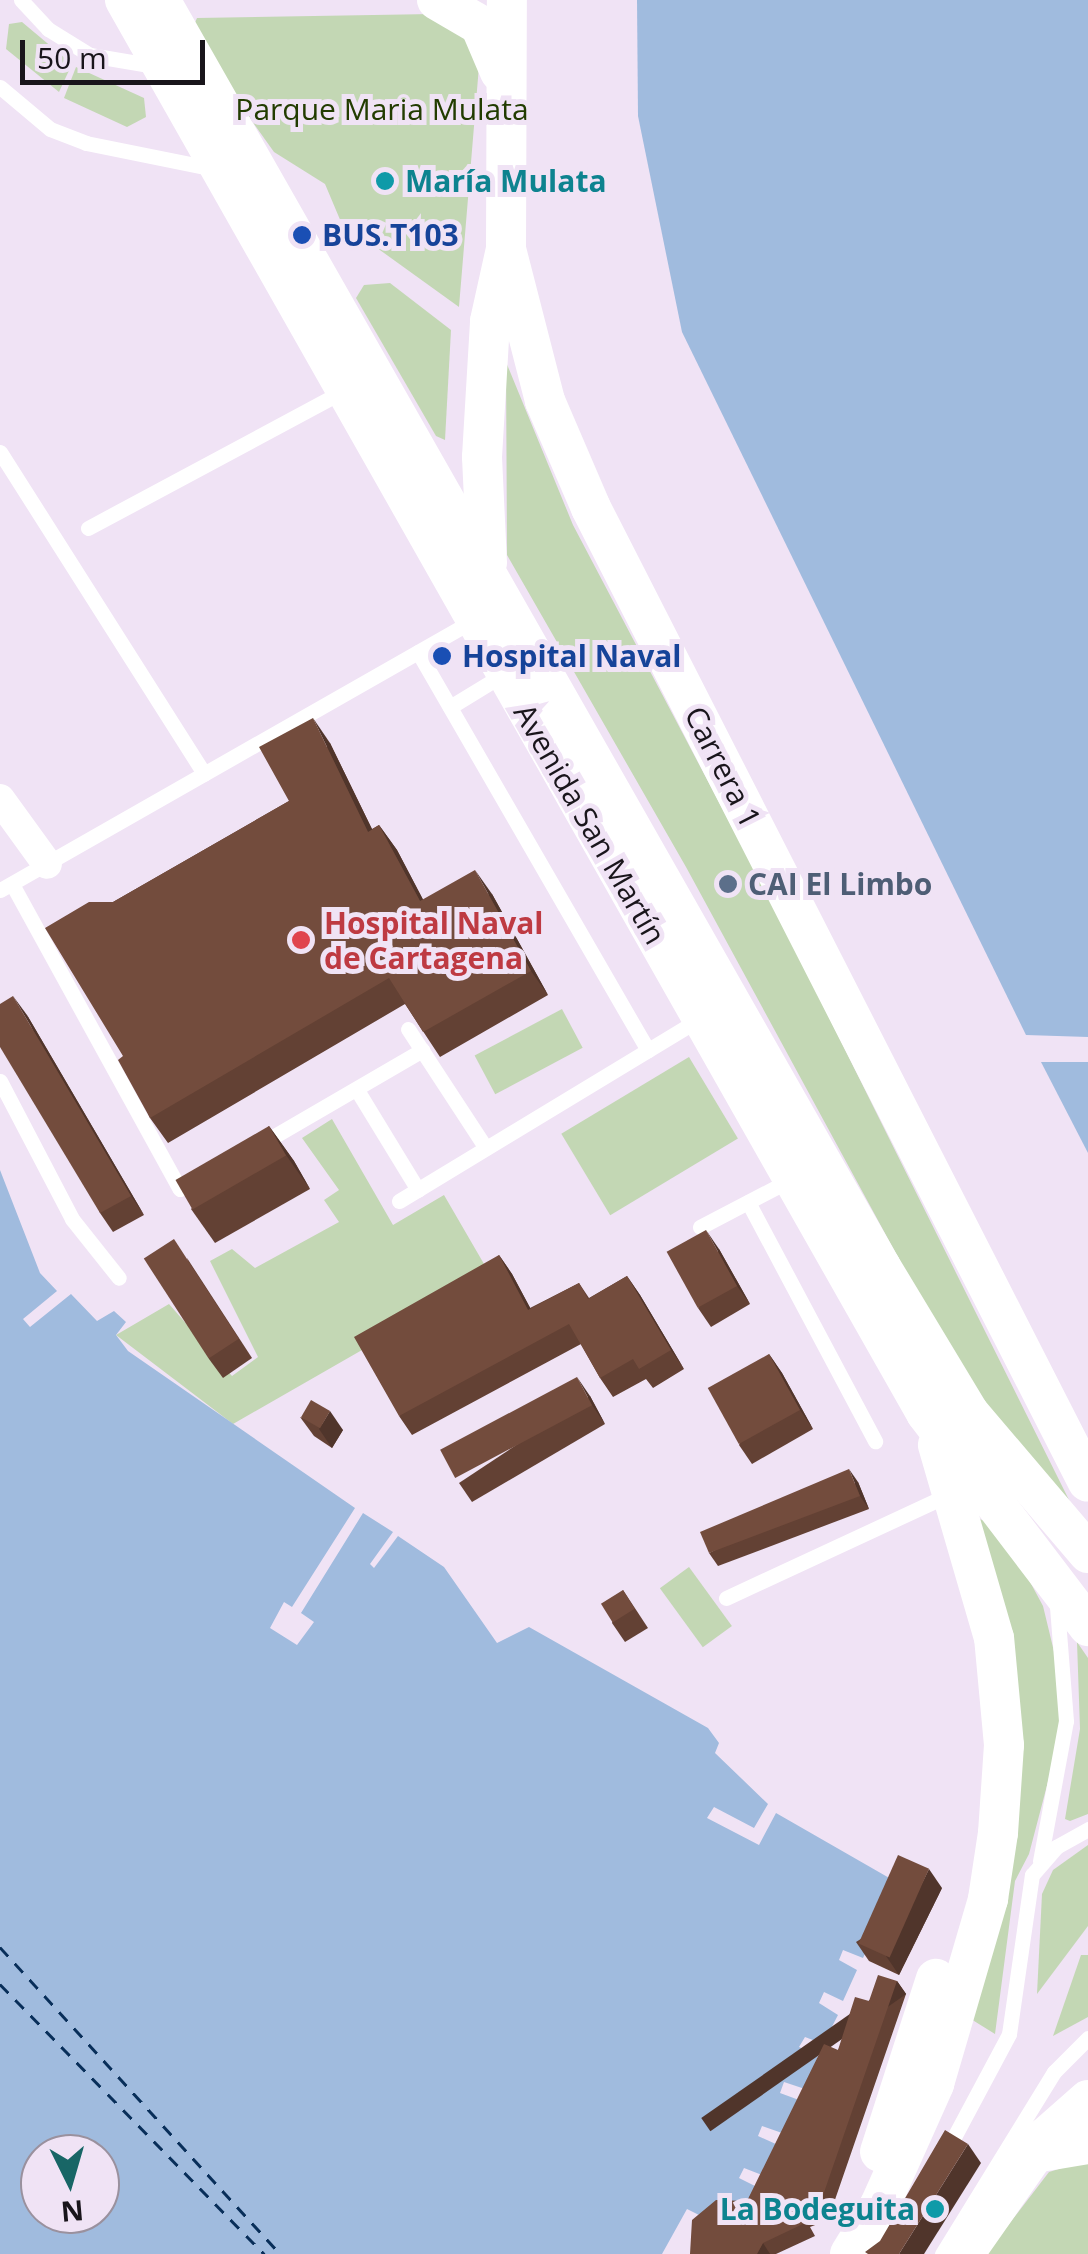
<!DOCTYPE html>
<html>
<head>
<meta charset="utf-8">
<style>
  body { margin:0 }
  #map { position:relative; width:1088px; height:2254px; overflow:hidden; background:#f0e3f5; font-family:"Open Sans",sans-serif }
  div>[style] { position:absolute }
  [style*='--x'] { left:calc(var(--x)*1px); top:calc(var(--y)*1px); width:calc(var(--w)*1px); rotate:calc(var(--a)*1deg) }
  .green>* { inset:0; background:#c3d7b4; transform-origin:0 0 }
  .water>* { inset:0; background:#a0bbde }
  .ferry>* { height:2.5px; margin-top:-1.25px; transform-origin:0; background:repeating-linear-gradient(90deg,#082e59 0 12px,transparent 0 22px) }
  .lane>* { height:15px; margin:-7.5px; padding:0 7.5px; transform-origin:7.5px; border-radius:7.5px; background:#fff }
  .street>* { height:30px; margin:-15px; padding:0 15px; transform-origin:15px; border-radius:15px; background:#fff }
  .secondary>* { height:40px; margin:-20px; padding:0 20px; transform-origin:20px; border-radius:20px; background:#fff }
  .wall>* { inset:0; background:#634134 }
  .shaded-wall>* { inset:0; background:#50352b; transform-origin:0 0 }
  .building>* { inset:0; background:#734c3d; transform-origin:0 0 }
  .dots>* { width:28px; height:28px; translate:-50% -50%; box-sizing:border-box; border:5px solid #f0e3f5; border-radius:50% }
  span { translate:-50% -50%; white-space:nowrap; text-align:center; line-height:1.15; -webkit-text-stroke:10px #f0e3f5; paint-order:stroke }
  .park-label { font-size:30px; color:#223c01 }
  .culture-label { font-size:30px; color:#0d838f; font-weight:700 }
  .left { translate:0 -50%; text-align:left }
  .right { translate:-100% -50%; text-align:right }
  .transit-label { font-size:30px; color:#164399; font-weight:700 }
  .street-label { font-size:30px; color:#19151b }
  .service-label { font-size:30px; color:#4e5e75; font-weight:700 }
  .health-label { font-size:30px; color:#be3a42; font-weight:700 }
  .north { position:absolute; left:20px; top:2134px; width:100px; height:100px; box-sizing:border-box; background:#f0e3f5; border:2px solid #9a919e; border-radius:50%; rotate:175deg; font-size:28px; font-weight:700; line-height:40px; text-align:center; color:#19151b }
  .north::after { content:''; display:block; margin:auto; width:35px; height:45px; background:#186666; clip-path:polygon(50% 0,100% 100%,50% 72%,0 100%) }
  .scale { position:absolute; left:20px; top:40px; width:185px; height:45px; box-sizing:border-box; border:5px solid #19151b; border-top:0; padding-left:12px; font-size:30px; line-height:35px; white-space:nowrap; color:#19151b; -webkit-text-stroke:8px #f0e3f5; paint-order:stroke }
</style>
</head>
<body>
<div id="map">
  <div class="green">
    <i style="clip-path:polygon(433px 14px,463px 35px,479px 66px,459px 307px,341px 222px,325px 184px,274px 152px,190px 34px,197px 18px)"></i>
    <i style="clip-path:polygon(22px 22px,72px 64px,59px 92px,6px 49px,9px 24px)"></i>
    <i style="clip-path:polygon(76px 67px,144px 98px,146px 117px,127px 127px,64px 98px)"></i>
    <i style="clip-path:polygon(390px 283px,451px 330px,445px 440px,436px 436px,356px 298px,364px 285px)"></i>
    <i style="clip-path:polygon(506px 362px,573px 525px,771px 901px,1076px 1514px,981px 1410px,686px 867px,507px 555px)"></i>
    <i style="left:562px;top:1009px;width:44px;height:99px;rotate:62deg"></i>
    <i style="left:689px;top:1057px;width:95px;height:149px;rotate:59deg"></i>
    <i style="clip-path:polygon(332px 1119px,393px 1225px,444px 1195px,491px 1276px,233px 1424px,116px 1335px,169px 1304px,232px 1376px,258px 1357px,210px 1261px,232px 1249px,255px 1268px,339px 1222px,324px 1200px,339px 1190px,302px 1138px)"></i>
    <i style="clip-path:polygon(975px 1517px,1001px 1528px,1043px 1606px,1057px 1664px,1060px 1736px,1029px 1854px,1015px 1881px,995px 2034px,966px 2016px,1006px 1872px)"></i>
    <i style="left:689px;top:1567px;width:73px;height:36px;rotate:54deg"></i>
    <i style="clip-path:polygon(1077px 1642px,1088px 1658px,1088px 1814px,1070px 1821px,1065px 1819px,1080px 1729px)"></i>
    <i style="clip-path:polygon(1088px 1845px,1088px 1926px,1037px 1994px,1042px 1894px,1053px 1870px)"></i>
    <i style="clip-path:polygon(1081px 1955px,1088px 1955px,1088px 2017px,1053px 2036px)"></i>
    <i style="clip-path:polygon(1088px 2160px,1088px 2254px,986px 2254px,1049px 2172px)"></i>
  </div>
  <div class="water">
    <i style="clip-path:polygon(637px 0,1088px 0,1088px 1037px,1026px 1035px,682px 332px,638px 116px)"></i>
    <i style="clip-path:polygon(1041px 1062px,1088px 1062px,1088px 1153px)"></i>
    <i style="clip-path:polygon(evenodd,0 1170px,40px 1273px,57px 1291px,23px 1319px,30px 1327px,71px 1294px,97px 1321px,114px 1311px,126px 1322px,116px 1335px,128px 1351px,355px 1508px,292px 1607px,284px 1602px,270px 1628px,297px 1645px,314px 1622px,301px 1613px,363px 1513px,393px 1532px,370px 1564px,374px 1568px,398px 1536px,444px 1567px,497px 1643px,529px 1627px,708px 1728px,719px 1743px,715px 1753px,768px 1804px,754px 1828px,714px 1807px,707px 1818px,759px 1845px,776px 1813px,898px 1883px,863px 1958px,843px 1950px,839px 1960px,857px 1970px,843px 2001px,824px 1992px,819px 2003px,838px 2015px,823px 2044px,805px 2037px,799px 2047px,818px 2056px,805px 2089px,784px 2082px,780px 2093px,799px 2100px,785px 2134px,762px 2126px,758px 2136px,778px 2145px,762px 2175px,744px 2168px,739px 2178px,757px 2187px,746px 2209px,711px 2221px,687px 2209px,662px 2254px,0 2254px,0 1170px,40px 2154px,100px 2154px,100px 2214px,40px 2214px,40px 2154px)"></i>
  </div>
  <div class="ferry">
    <i style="--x:0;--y:1947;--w:416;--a:47.6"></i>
    <i style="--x:0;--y:1984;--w:378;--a:45.6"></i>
  </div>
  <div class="lane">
    <i style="--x:21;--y:0;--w:40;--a:47"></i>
    <i style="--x:48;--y:29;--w:49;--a:31.8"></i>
    <i style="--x:90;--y:55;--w:66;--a:9.6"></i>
    <i style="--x:0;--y:87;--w:65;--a:40"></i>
    <i style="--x:50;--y:129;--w:39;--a:21"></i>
    <i style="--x:86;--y:143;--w:132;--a:11.4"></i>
    <i style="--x:0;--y:452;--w:381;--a:57.6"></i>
    <i style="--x:88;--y:528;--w:289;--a:-28.2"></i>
    <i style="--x:418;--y:652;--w:460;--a:60"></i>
    <i style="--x:450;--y:707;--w:63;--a:-31.4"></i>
    <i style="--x:12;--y:884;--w:348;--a:61.2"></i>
    <i style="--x:180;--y:1189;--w:17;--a:-28"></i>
    <i style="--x:0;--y:890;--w:546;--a:-29.67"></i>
    <i style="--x:408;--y:1029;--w:142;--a:56.8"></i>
    <i style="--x:0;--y:1081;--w:156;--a:62.4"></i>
    <i style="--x:72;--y:1219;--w:75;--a:51.5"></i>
    <i style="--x:357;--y:1090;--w:117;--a:58.6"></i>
    <i style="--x:259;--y:1145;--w:189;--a:-30.2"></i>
    <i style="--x:399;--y:1201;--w:352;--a:-31.2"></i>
    <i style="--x:748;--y:1202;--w:271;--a:62"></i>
    <i style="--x:700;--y:1227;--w:102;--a:-27.6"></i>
    <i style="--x:726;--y:1598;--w:249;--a:-24.9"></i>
    <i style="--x:1040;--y:1861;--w:142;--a:-79.5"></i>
    <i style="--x:1066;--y:1721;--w:114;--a:-94.5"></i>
    <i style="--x:945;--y:2154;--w:136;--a:-61.9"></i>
    <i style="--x:1009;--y:2034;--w:161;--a:-81.8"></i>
    <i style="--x:1032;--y:1875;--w:37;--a:-49"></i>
    <i style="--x:1056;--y:1847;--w:37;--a:-29"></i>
    <i style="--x:942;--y:2254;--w:214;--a:-58.4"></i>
    <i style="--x:1054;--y:2072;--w:48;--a:-45"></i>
  </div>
  <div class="street">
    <i style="--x:0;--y:799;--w:80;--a:54.1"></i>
  </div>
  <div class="secondary">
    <i style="--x:125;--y:0;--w:1624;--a:60.45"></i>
    <i style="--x:926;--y:1413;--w:268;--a:52.7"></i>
    <i style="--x:160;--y:0;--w:1458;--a:60.36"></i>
    <i style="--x:881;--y:1267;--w:170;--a:58.9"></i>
    <i style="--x:969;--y:1413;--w:184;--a:49.6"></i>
    <i style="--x:437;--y:0;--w:50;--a:30.2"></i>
    <i style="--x:480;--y:25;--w:51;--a:66.9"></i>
    <i style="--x:506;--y:249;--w:157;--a:75.6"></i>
    <i style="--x:545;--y:401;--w:116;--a:66.7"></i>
    <i style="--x:591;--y:508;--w:1093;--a:62.97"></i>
    <i style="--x:487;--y:563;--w:106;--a:-92.7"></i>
    <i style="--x:482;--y:457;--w:136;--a:-86.6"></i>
    <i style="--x:490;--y:321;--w:74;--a:-77.5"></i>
    <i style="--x:506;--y:249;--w:249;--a:-89.8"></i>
    <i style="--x:880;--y:2152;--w:182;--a:-72.1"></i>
    <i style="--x:1034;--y:2153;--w:55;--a:-9.5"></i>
    <i style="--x:850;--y:2254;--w:57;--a:-58.5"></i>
    <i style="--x:880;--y:2205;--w:133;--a:-65.9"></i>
    <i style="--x:934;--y:2084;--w:193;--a:-73.7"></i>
    <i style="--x:988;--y:1899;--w:67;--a:-81.4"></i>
    <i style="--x:998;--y:1833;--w:88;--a:-86.1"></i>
    <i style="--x:1004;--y:1745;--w:107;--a:-95.3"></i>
    <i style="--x:994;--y:1638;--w:201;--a:-106.2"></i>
    <i style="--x:964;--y:2254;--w:143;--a:-55"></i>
    <i style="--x:1046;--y:2137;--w:56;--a:-41.4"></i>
  </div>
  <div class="wall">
    <i style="clip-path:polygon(330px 743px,372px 829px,379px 825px,397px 850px,423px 900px,492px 894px,548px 995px,440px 1057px,405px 1004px,168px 1143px,150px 1118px,123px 1056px,113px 902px,289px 801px)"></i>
    <i style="clip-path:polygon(27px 1015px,144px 1215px,113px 1232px,100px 1213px)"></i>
    <i style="clip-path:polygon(269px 1126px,294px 1161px,310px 1189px,215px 1243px,191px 1209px)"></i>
    <i style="clip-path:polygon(719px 1249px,750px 1304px,711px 1327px,698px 1308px)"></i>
    <i style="clip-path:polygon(499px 1255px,512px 1274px,530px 1308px,579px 1283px,589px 1298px,627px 1276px,640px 1295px,684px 1369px,653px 1388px,646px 1379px,613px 1397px,600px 1378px,581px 1344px,412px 1435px,399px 1416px)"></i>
    <i style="clip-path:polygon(187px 1258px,252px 1358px,223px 1378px,209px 1359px)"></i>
    <i style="clip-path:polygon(769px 1354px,782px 1373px,813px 1429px,752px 1464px,739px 1445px)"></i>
    <i style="clip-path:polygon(590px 1396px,605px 1424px,472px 1502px,459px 1483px)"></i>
    <i style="clip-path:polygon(300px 1417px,343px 1430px,332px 1448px,314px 1436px)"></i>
    <i style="clip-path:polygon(858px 1482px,869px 1509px,718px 1566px,709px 1553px)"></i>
    <i style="clip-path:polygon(623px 1590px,648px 1628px,625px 1642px,612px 1623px)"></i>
    <i style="clip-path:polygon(942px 1888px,899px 1975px,869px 1961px,856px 1942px)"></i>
    <i style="clip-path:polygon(897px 1981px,906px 1994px,828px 2220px,810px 2227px,815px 2236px,776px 2254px,690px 2254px,747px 2201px,838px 2050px,869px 2001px)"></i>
  </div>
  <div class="shaded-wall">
    <i style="clip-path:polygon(313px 718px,330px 743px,385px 856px,368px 832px)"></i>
    <i style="clip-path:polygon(379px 825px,397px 850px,437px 926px,420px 901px)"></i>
    <i style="clip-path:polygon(475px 870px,492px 894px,548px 995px,531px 971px)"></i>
    <i style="clip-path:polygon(13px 996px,27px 1015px,144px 1215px,131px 1196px)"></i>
    <i style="clip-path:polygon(269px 1126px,294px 1161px,310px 1189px,286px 1155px)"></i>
    <i style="clip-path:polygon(706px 1230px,719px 1249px,750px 1304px,737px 1286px)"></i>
    <i style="clip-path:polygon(499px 1255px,512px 1274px,541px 1328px,528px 1310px)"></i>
    <i style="clip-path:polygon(627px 1276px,640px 1295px,684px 1369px,671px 1350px)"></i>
    <i style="clip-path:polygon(769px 1354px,782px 1373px,813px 1429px,800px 1410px)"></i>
    <i style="clip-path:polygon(577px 1377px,590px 1396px,605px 1424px,592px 1405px)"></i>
    <i style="clip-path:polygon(330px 1411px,343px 1430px,332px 1448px,319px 1429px)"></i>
    <i style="clip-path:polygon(849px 1469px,858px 1482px,869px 1509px,860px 1496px)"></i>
    <i style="clip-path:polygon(929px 1869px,942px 1888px,899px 1975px,886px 1956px)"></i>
    <i style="left:897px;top:1981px;width:16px;height:239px;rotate:55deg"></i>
    <i style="clip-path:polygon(968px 2144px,981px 2163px,924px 2254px,899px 2254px)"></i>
    <i style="clip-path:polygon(763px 2243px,770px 2254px,757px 2254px)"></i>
  </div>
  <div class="building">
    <i style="clip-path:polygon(313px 718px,368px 832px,379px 825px,420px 901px,475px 870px,531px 971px,423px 1032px,389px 978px,150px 1118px,118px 1060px,123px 1056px,45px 928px,89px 902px,113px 902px,289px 801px,259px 747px)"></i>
    <i style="clip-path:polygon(13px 996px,131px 1196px,100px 1213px,0 1047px,0 1004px)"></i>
    <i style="left:269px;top:1126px;width:34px;height:108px;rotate:60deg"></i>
    <i style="left:706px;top:1230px;width:64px;height:45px;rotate:61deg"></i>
    <i style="left:174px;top:1239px;width:119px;height:36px;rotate:57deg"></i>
    <i style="clip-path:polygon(499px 1255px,528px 1310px,579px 1283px,588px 1299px,627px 1276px,671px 1350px,639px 1369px,633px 1359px,600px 1378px,569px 1324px,399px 1416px,354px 1337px)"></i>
    <i style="left:769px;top:1354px;width:64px;height:70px;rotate:61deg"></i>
    <i style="left:577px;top:1377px;width:32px;height:155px;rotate:62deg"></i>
    <i style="left:311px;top:1400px;width:22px;height:20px;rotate:30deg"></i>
    <i style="clip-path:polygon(849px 1469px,860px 1496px,709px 1553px,700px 1532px)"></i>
    <i style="left:623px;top:1590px;width:22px;height:26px;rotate:58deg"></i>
    <i style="left:898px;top:1855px;width:34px;height:97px;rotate:24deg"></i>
    <i style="clip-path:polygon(878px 1975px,897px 1981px,819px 2207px,800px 2214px,805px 2223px,763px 2243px,757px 2254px,690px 2254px,692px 2220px,716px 2200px,747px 2201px,824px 2044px,838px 2050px,855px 1997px,869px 2001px)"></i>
    <i style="clip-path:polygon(945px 2130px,968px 2144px,899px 2254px,868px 2254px,865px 2252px,880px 2241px)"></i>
  </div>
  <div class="dots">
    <i style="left:385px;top:181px;background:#0f9aa8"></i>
    <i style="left:302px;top:235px;background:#1a4fb4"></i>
    <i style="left:442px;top:656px;background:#1a4fb4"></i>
    <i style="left:728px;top:884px;background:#5c6f8a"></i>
    <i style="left:301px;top:940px;background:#e0444e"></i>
    <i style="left:935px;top:2209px;background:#0f9aa8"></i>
  </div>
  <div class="park-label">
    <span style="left:382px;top:109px">Parque Maria Mulata</span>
  </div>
  <div class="culture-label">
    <span class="left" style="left:405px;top:181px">María Mulata</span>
    <span class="right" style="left:915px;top:2209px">La Bodeguita</span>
  </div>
  <div class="transit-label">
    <span class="left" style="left:322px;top:235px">BUS.T103</span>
    <span class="left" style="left:462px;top:656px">Hospital Naval</span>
  </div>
  <div class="street-label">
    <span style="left:723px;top:767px;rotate:63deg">Carrera 1</span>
    <span style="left:590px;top:824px;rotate:60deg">Avenida San Martín</span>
  </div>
  <div class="service-label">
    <span class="left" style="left:748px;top:884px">CAI El Limbo</span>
  </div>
  <div class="health-label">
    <span class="left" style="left:324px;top:940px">Hospital Naval<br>de Cartagena</span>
  </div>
  <div class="north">N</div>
  <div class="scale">50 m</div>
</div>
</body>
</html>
